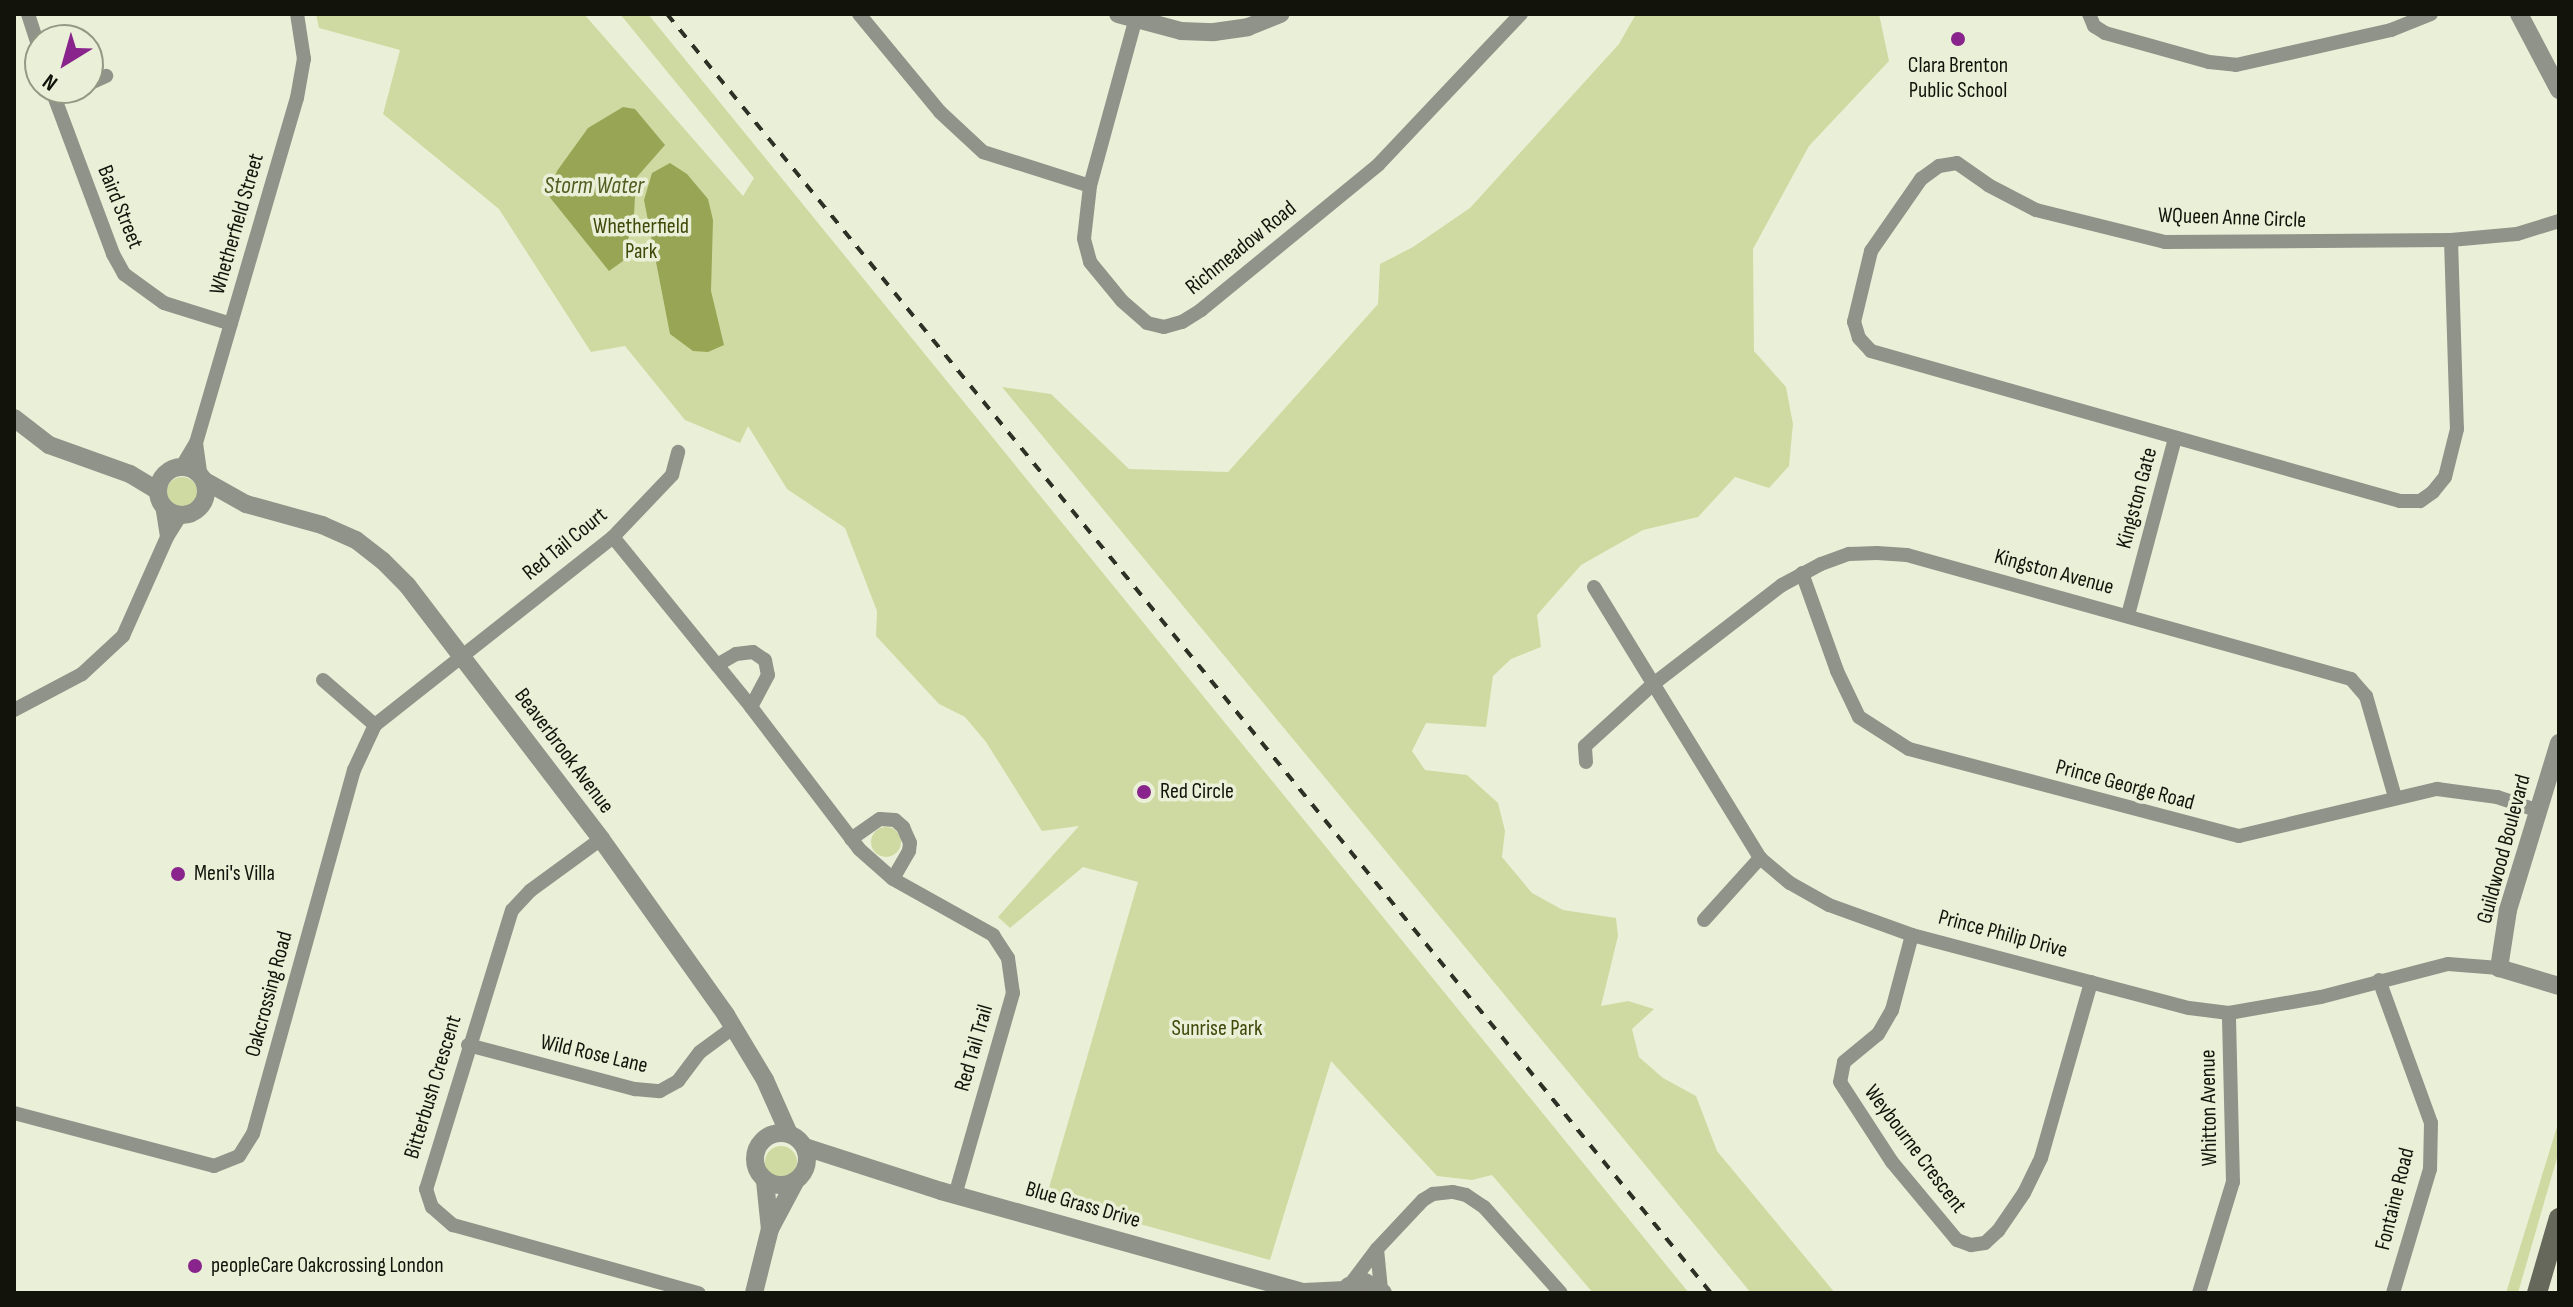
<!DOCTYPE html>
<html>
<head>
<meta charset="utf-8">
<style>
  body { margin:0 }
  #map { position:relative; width:2573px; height:1307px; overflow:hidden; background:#eaf0d7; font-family:"Sofia Sans Condensed",sans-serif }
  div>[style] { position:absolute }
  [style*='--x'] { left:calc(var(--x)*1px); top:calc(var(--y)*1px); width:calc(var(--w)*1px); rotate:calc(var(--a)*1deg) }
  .green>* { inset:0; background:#cfdaa2 }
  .round { border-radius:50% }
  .water>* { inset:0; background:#97a554 }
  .minor>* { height:14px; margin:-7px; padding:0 7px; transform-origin:7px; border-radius:7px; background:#909389 }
  .tertiary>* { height:18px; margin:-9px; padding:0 9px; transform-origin:9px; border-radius:9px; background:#909389 }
  .tertiary>.ring { margin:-9px; padding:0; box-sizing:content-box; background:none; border:18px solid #909389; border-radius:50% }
  .secondary>* { height:20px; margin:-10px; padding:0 10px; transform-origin:10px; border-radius:10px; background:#65685a }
  .rail>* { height:4px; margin-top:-2px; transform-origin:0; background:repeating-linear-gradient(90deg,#2e3025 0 10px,transparent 0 20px) }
  .dots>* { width:22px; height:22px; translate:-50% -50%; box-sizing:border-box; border:4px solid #eaf0d7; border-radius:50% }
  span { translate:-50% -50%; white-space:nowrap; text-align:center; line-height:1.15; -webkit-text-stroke:7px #eaf0d7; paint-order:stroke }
  .poi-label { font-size:22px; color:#12130b }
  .left { translate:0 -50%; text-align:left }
  .street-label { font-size:22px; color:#12130b }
  .park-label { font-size:22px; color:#40480a }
  .water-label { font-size:24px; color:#535c22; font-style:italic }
  .frame { position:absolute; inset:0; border:16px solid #12130b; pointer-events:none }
  .north { position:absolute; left:24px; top:24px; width:80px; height:80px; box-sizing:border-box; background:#eaf0d7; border:2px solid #949885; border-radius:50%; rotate:217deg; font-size:22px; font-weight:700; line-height:32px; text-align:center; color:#12130b }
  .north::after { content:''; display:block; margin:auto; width:28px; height:36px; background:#88248b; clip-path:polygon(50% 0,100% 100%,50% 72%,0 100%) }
</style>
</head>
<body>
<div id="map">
  <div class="green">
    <i style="clip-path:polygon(316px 14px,584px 14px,743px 196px,754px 178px,620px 14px,648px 14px,1689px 1293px,1593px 1293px,1492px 1175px,1472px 1180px,1437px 1176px,1331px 1061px,1270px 1260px,1046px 1198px,1138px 882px,1083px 867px,1010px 928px,998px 917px,1079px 826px,1042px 831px,986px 742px,965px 717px,939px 704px,876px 636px,877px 611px,845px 528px,787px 489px,748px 426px,740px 443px,685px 420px,625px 346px,591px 352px,499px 209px,383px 114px,400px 50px,319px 28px)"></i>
    <i style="clip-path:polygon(1636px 14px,1879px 14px,1889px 61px,1809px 146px,1753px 249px,1754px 351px,1786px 387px,1793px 424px,1789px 466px,1769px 488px,1735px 477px,1698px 517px,1643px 530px,1581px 565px,1537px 615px,1541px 647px,1511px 659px,1493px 676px,1486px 727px,1426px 723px,1412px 751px,1425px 770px,1467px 775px,1498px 803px,1505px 831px,1502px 857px,1532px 893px,1563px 910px,1616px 918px,1618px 936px,1601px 1006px,1628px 1001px,1654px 1009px,1632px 1029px,1639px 1057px,1663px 1078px,1696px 1096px,1717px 1151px,1835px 1293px,1751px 1293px,1002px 387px,1051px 394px,1129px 469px,1228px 472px,1378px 304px,1380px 264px,1413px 247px,1470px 208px,1619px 44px)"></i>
    <i class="round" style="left:166px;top:477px;width:32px;height:32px"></i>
    <i class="round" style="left:871px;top:827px;width:30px;height:30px"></i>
    <i style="clip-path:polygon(2559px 1120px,2559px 1151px,2518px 1293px,2506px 1293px)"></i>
    <i class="round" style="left:765px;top:1146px;width:32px;height:32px"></i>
  </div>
  <div class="water">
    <i style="clip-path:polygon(623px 107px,635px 109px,665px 145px,636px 178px,634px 215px,623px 261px,609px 271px,548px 195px,557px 171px,588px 128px)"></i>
    <i style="clip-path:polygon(670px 163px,687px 174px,708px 199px,713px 220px,711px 291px,724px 345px,708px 352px,693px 351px,670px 334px,644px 200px,652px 173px)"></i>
  </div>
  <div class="minor">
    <i style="--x:28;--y:14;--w:40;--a:72"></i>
    <i style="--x:859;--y:14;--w:127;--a:50.4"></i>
    <i style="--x:940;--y:112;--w:59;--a:42.9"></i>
    <i style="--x:983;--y:152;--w:112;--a:17.6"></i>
    <i style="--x:1137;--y:14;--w:178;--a:105.3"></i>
    <i style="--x:1090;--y:186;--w:53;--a:96.5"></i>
    <i style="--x:1084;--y:239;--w:24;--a:75"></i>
    <i style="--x:1090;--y:262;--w:50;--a:50.6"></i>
    <i style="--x:1122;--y:301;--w:33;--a:41"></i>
    <i style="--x:1147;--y:323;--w:17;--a:13"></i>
    <i style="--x:1164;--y:327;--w:19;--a:-16"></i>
    <i style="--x:1182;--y:322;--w:22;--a:-32"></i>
    <i style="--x:1201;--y:310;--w:229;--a:-39.3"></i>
    <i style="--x:1378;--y:165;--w:208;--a:-46.6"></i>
    <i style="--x:2089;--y:14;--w:13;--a:67"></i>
    <i style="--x:2094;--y:26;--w:13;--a:32"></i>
    <i style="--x:2105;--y:33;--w:108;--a:15.6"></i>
    <i style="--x:2209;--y:62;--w:27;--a:6"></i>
    <i style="--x:2236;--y:65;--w:159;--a:-12.7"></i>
    <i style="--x:2391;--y:30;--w:43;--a:-21.8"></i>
    <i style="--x:88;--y:84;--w:20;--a:-24"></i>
    <i style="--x:51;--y:88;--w:177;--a:69.5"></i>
    <i style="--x:113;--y:254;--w:23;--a:61"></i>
    <i style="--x:124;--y:274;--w:49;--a:35.9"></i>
    <i style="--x:164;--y:303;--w:70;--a:17.4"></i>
    <i style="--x:55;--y:98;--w:25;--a:-23"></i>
    <i style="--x:1957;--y:163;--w:38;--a:35"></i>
    <i style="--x:1988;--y:185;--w:54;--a:27.5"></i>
    <i style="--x:2036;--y:210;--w:133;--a:13.9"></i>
    <i style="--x:2165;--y:242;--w:286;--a:-0.4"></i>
    <i style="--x:2451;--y:240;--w:189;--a:88.2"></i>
    <i style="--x:2457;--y:429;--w:49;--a:104"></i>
    <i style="--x:2445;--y:477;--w:19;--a:129"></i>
    <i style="--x:2433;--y:492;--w:16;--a:145"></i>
    <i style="--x:2420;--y:501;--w:20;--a:180"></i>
    <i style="--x:2400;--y:501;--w:550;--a:-164.17"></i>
    <i style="--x:1871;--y:351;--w:18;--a:-133"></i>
    <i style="--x:1859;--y:338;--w:17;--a:-107"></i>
    <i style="--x:1854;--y:322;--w:73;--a:-76.5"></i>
    <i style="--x:1871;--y:251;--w:88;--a:-55.2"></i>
    <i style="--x:1921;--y:179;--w:22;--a:-36"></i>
    <i style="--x:1939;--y:166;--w:18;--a:-9"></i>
    <i style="--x:2451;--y:240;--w:66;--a:-5.2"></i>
    <i style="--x:2517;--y:234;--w:44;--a:-17.2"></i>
    <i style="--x:196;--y:443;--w:30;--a:82"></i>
    <i style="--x:182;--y:466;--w:27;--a:-59"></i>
    <i style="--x:196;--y:443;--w:359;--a:-73.7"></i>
    <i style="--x:297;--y:98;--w:40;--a:-80"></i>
    <i style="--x:304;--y:59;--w:46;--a:-98.8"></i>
    <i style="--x:162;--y:505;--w:32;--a:81"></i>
    <i style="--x:613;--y:537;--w:219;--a:50.9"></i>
    <i style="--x:751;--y:707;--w:178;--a:52.7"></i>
    <i style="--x:859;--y:849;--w:45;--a:41.4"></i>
    <i style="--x:893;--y:879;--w:115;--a:29.2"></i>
    <i style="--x:993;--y:935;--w:27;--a:57"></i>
    <i style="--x:1008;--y:958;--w:35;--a:82"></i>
    <i style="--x:1013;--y:993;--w:210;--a:106"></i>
    <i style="--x:1802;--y:573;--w:104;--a:70.3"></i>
    <i style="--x:1837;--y:671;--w:51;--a:64.4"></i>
    <i style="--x:1859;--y:717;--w:59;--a:32.6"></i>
    <i style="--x:1909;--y:749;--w:341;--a:14.8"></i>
    <i style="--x:2239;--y:836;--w:204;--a:-13.4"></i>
    <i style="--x:2437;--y:789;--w:61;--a:7.6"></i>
    <i style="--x:2497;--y:797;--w:44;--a:18.4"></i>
    <i style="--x:1594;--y:587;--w:318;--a:58.5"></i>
    <i style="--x:1760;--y:858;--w:39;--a:40"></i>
    <i style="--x:1790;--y:883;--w:45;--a:29.4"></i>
    <i style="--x:1829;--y:905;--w:88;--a:19.9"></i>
    <i style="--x:1912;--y:935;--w:286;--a:14.8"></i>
    <i style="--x:2189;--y:1008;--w:40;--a:7.1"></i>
    <i style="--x:2229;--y:1013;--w:93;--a:-9.9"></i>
    <i style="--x:2321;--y:997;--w:131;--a:-14.6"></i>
    <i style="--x:2448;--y:964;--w:51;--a:4.5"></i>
    <i style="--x:2128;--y:615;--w:183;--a:-75.1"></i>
    <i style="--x:717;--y:665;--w:22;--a:-30"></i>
    <i style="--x:736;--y:654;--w:17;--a:-7"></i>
    <i style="--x:753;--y:652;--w:14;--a:34"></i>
    <i style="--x:765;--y:660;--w:15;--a:79"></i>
    <i style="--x:768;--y:675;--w:36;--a:118"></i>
    <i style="--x:323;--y:680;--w:69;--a:40.9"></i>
    <i style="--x:14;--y:710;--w:77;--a:-27.9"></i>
    <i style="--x:82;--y:674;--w:56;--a:-42.8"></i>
    <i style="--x:123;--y:636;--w:108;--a:-66"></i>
    <i style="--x:167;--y:537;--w:26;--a:-58"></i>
    <i style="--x:1586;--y:762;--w:16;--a:-94"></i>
    <i style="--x:1585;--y:746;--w:91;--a:-42.3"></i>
    <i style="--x:1652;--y:685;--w:164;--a:-37.6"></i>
    <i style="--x:1782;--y:585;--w:44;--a:-28.3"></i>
    <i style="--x:1821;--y:564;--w:30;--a:-20"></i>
    <i style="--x:1849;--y:554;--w:28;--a:-2"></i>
    <i style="--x:1877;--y:553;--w:30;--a:4"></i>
    <i style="--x:1907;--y:555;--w:461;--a:15.6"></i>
    <i style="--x:2351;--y:679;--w:23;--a:49"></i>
    <i style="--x:2366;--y:696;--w:105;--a:74"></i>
    <i style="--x:601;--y:839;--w:88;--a:143.8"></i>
    <i style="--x:530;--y:891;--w:26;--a:133"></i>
    <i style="--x:512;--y:910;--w:292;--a:107.1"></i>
    <i style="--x:426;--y:1189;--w:19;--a:72"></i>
    <i style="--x:432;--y:1207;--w:28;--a:41"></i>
    <i style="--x:453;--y:1225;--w:255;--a:15.5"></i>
    <i style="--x:851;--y:839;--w:35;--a:-35"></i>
    <i style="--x:880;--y:819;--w:15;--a:4"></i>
    <i style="--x:895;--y:820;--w:11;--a:41"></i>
    <i style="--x:903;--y:827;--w:17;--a:66"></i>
    <i style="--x:910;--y:843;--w:8;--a:97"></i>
    <i style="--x:909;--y:851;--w:32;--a:120"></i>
    <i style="--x:1704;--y:920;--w:84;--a:-47.9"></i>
    <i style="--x:1912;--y:935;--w:78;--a:104.9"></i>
    <i style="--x:1892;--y:1010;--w:28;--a:120"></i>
    <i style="--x:1878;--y:1034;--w:44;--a:140.5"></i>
    <i style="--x:1844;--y:1062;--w:20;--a:101"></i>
    <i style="--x:1840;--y:1082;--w:95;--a:57"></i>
    <i style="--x:1892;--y:1162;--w:102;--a:50.2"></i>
    <i style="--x:1957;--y:1240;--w:15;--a:20"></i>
    <i style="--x:1971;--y:1245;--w:14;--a:-8"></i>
    <i style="--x:1985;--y:1243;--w:18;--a:-43"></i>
    <i style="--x:1998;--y:1231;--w:46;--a:-55.6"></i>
    <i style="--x:2024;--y:1193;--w:39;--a:-64"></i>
    <i style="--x:2041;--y:1158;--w:183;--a:-74.1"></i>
    <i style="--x:2379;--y:980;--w:152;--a:70"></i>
    <i style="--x:2431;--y:1123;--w:46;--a:91.2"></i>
    <i style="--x:2430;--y:1169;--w:129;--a:106.6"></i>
    <i style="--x:468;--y:1045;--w:173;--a:14.8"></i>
    <i style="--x:635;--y:1089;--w:25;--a:5"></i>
    <i style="--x:660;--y:1091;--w:21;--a:-29"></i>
    <i style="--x:678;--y:1081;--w:36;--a:-53"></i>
    <i style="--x:700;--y:1052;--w:42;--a:-36.3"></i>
    <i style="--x:14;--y:1113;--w:207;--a:14.8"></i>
    <i style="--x:214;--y:1166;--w:27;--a:-22"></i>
    <i style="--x:239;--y:1156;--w:26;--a:-58"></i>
    <i style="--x:253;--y:1134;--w:378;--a:-74.5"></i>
    <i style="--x:354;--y:770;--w:50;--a:-65"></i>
    <i style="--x:375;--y:725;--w:303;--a:-38.3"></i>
    <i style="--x:613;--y:537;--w:86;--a:-46.4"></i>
    <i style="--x:672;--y:475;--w:24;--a:-75"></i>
    <i style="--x:1377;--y:1249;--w:41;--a:84.4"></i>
    <i style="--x:1349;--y:1286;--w:46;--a:-52.9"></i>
    <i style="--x:1377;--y:1249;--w:67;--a:-46.8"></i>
    <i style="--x:1423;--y:1200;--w:12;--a:-31"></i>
    <i style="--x:1433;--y:1194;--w:20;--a:-6"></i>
    <i style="--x:1453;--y:1192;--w:13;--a:13"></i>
    <i style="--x:1466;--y:1195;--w:22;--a:34"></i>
    <i style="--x:1484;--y:1207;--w:115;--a:48.2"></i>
    <i style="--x:2199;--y:1293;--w:116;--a:-73"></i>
    <i style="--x:2233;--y:1182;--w:169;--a:-91.4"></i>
  </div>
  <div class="tertiary">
    <i style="--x:1118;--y:14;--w:65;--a:15.1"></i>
    <i style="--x:1181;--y:31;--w:33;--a:2"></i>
    <i style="--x:1214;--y:32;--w:34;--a:-8"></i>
    <i style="--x:1248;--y:27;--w:35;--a:-22"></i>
    <i style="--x:2519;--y:14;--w:86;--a:62.2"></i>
    <i style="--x:14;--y:418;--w:44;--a:37.6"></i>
    <i style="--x:49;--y:445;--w:86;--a:19.7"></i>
    <i style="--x:130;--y:474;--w:31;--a:31"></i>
    <i class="ring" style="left:158px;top:467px;width:30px;height:30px"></i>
    <i style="--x:205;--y:481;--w:47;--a:29.3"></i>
    <i style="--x:246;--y:504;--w:79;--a:15.4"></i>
    <i style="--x:322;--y:525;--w:37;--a:24"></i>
    <i style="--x:356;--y:540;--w:34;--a:38"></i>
    <i style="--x:383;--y:561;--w:34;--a:45"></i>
    <i style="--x:407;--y:585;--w:320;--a:52.6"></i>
    <i style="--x:601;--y:839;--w:216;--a:54.6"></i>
    <i style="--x:726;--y:1015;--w:76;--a:59"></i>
    <i style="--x:765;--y:1080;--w:59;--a:66"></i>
    <i style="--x:2559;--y:743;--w:175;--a:107"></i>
    <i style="--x:2508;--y:910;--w:59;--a:98.8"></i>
    <i style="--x:2499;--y:968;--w:63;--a:16.7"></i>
    <i class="ring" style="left:755px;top:1133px;width:34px;height:34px"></i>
    <i style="--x:805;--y:1147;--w:143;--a:17.9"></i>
    <i style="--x:941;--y:1191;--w:379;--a:15.6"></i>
    <i style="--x:765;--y:1181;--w:48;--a:84.1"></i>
    <i style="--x:1304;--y:1292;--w:41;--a:-2.8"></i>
    <i style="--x:754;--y:1293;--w:66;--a:-76"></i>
    <i style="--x:770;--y:1229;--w:53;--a:-62"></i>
    <i style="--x:1342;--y:1293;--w:10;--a:-45"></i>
    <i style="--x:1349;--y:1286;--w:16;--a:-14"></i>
    <i style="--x:1365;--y:1282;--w:21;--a:31"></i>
  </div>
  <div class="secondary">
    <i style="--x:2537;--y:1293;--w:78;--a:-73.7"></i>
  </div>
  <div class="rail">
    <i style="--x:667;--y:14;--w:1651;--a:50.78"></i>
  </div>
  <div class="dots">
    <i style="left:1958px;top:39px;background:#88248b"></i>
    <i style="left:1144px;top:792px;background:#88248b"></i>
    <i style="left:178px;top:874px;background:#88248b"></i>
    <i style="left:195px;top:1266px;background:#88248b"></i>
  </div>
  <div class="poi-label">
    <span style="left:1958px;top:78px">Clara Brenton<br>Public School</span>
    <span class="left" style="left:1160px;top:792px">Red Circle</span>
    <span class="left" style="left:194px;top:874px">Meni's Villa</span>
    <span class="left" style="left:211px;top:1266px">peopleCare Oakcrossing London</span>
  </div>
  <div class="street-label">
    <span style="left:120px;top:207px;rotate:68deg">Baird Street</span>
    <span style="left:2232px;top:218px;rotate:2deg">WQueen Anne Circle</span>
    <span style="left:237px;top:224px;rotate:-74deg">Whetherfield Street</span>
    <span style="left:1241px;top:248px;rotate:-39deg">Richmeadow Road</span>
    <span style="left:2137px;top:498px;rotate:-75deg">Kingston Gate</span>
    <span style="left:565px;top:544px;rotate:-39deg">Red Tail Court</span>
    <span style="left:2054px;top:572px;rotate:15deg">Kingston Avenue</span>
    <span style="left:564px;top:751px;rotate:53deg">Beaverbrook Avenue</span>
    <span style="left:2125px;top:785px;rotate:15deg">Prince George Road</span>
    <span style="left:2504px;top:849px;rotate:-75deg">Guildwood Boulevard</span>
    <span style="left:2003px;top:934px;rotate:15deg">Prince Philip Drive</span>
    <span style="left:269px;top:994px;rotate:-75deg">Oakcrossing Road</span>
    <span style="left:974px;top:1048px;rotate:-74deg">Red Tail Trail</span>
    <span style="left:594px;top:1054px;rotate:13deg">Wild Rose Lane</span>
    <span style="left:433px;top:1087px;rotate:-73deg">Bitterbush Crescent</span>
    <span style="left:2209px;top:1108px;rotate:-91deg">Whitton Avenue</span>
    <span style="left:1915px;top:1149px;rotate:53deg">Weybourne Crescent</span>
    <span style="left:2395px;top:1199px;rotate:-76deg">Fontaine Road</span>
    <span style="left:1083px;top:1205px;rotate:16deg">Blue Grass Drive</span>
  </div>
  <div class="park-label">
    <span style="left:641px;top:239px">Whetherfield<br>Park</span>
    <span style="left:1217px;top:1029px">Sunrise Park</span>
  </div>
  <div class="water-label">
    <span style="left:594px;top:186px">Storm Water</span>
  </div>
  <div class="frame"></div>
  <div class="north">N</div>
</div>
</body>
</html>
